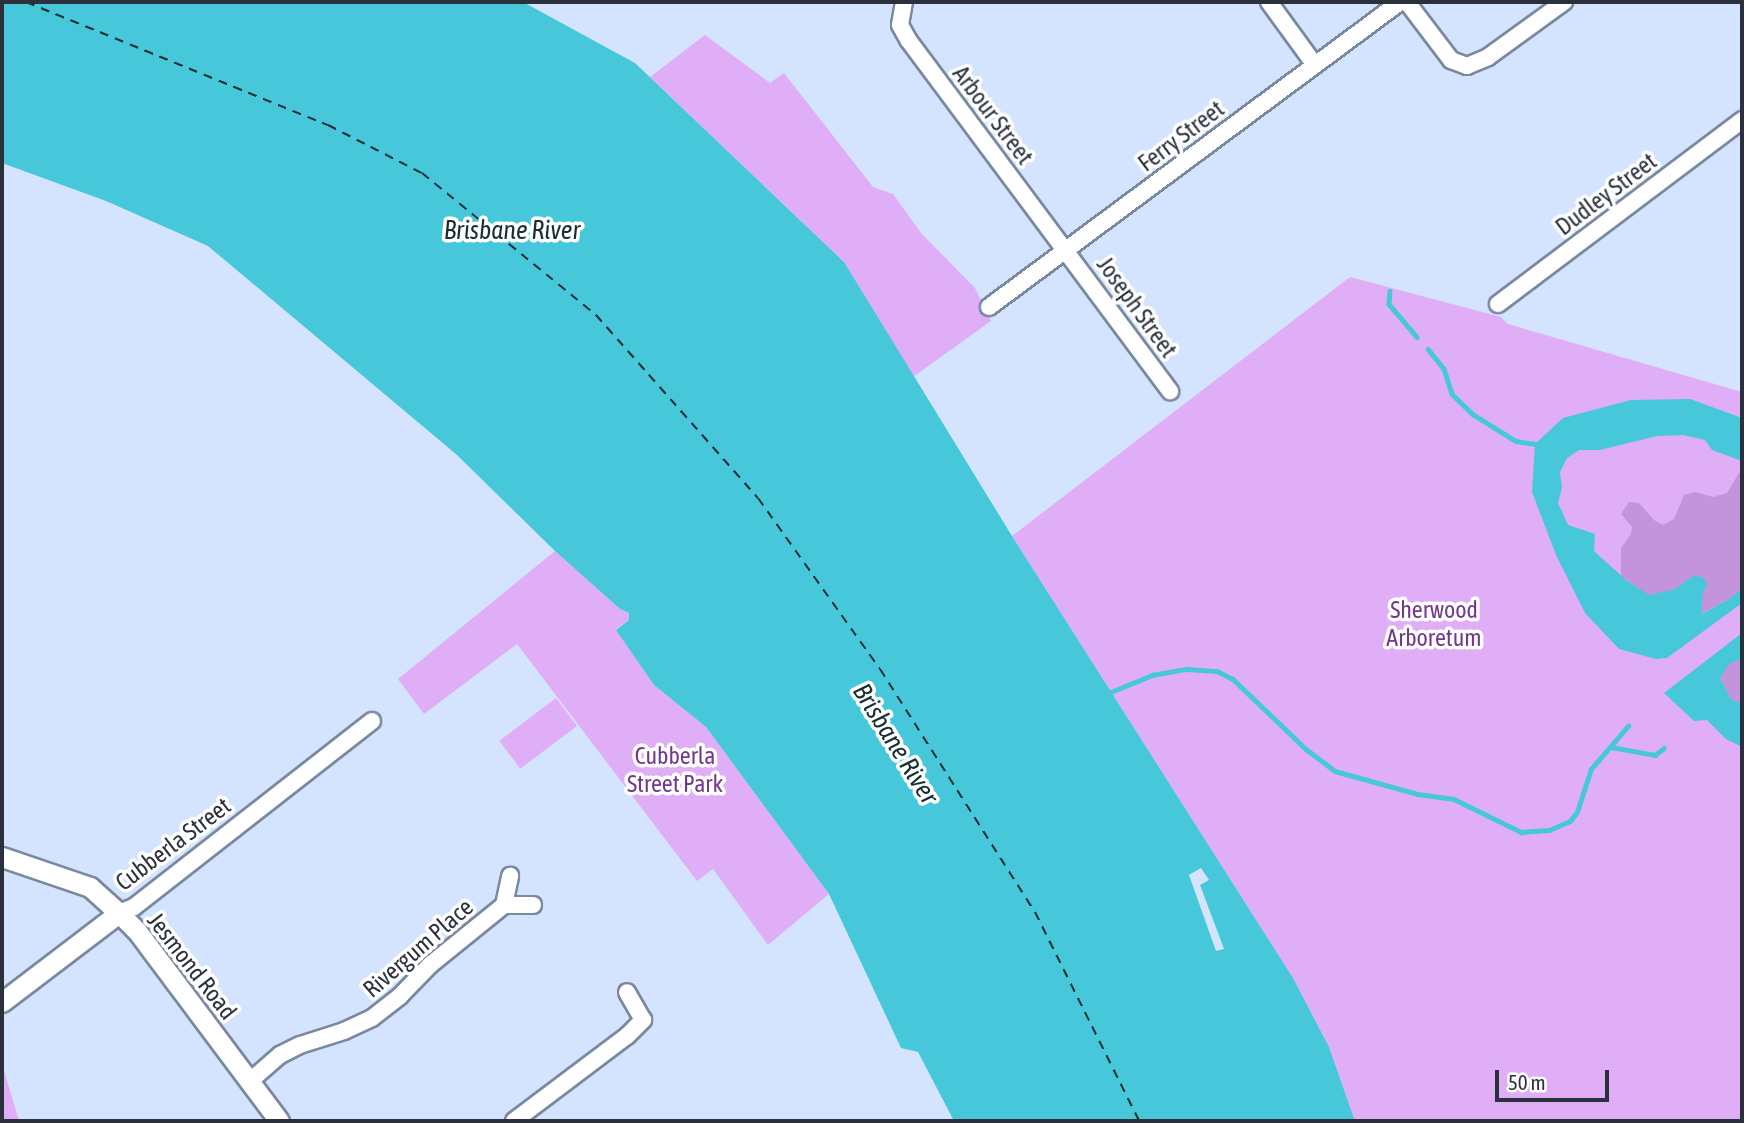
<!DOCTYPE html>
<html>
<head>
<meta charset="utf-8">
<style>
  body { margin:0 }
  #map { position:relative; width:1744px; height:1123px; overflow:hidden; background:#d4e4fe; font-family:"Asap Condensed",sans-serif }
  div>[style] { position:absolute }
  [style*='--x'] { left:calc(var(--x)*1px); top:calc(var(--y)*1px); width:calc(var(--w)*1px); rotate:calc(var(--a)*1deg) }
  .green>* { inset:0; background:#dfaef7; transform-origin:0 0 }
  .forest>* { inset:0; background:#c394db }
  .water>* { inset:0; background:#47c8da }
  .pier>* { inset:0; background:#d4e4fe }
  .stream>* { height:4.5px; margin:-2.25px; padding:0 2.25px; transform-origin:2.25px; border-radius:2.25px; background:#47c8da }
  .ferry>* { height:2px; margin-top:-1px; transform-origin:0; background:repeating-linear-gradient(90deg,#182e31 0 9px,transparent 0 16px) }
  .roads { filter:drop-shadow(2px 0 #7a88a0) drop-shadow(-2px 0 #7a88a0) drop-shadow(0 2px #7a88a0) drop-shadow(0 -2px #7a88a0) }
  .minor>* { height:16px; margin:-8px; padding:0 8px; transform-origin:8px; border-radius:8px; background:#fff }
  .tertiary>* { height:19px; margin:-9.5px; padding:0 9.5px; transform-origin:9.5px; border-radius:9.5px; background:#fff }
  span { translate:-50% -50%; white-space:nowrap; text-align:center; line-height:1.15; -webkit-text-stroke:7px #fff; paint-order:stroke }
  .street-label { font-size:24px; color:#2b313c }
  .park-label { font-size:24px; color:#72388d }
  .water-label { font-size:26px; color:#182e31; font-style:italic }
  .frame { position:absolute; inset:0; border:4px solid #2b313c; pointer-events:none }
  .scale { position:absolute; left:1495px; top:1070px; width:114px; height:32px; box-sizing:border-box; border:4px solid #2b313c; border-top:0; padding-left:9px; font-size:21px; line-height:24px; white-space:nowrap; color:#2b313c; -webkit-text-stroke:5px #fff; paint-order:stroke }
</style>
</head>
<body>
<div id="map">
  <div class="green">
    <i style="clip-path:polygon(705px 35px,770px 83px,784px 73px,873px 187px,893px 194px,921px 233px,975px 288px,991px 321px,913px 377px,844px 262px,650px 77px)"></i>
    <i style="clip-path:polygon(1350px 277px,1501px 317px,1508px 324px,1742px 392px,1742px 1121px,1355px 1121px,1329px 1047px,1293px 978px,1012px 536px)"></i>
    <i style="clip-path:polygon(555px 551px,620px 609px,629px 613px,629px 620px,616px 629px,654px 685px,706px 727px,829px 894px,768px 945px,713px 869px,697px 881px,517px 644px,424px 714px,398px 679px)"></i>
    <i style="left:556px;top:698px;width:35px;height:71px;rotate:53deg"></i>
    <i style="clip-path:polygon(2px 1064px,19px 1121px,2px 1121px)"></i>
  </div>
  <div class="forest">
    <i style="clip-path:polygon(1739px 473px,1742px 473px,1742px 588px,1729px 599px,1701px 614px,1702px 596px,1675px 589px,1649px 596px,1621px 576px,1621px 548px,1631px 534px,1632px 527px,1621px 514px,1629px 502px,1639px 503px,1654px 520px,1663px 525px,1674px 519px,1684px 495px,1696px 492px,1713px 497px,1727px 493px)"></i>
    <i style="clip-path:polygon(1742px 659px,1742px 704px,1731px 699px,1720px 678px,1728px 664px)"></i>
  </div>
  <div class="water">
    <i style="clip-path:polygon(2px 2px,523px 2px,635px 63px,844px 262px,1012px 536px,1293px 978px,1329px 1047px,1355px 1121px,954px 1121px,918px 1052px,901px 1048px,829px 894px,706px 727px,654px 685px,616px 630px,629px 620px,629px 613px,620px 609px,555px 551px,457px 455px,208px 246px,106px 201px,2px 163px)"></i>
    <i style="clip-path:polygon(1690px 399px,1742px 418px,1742px 461px,1712px 450px,1705px 440px,1683px 435px,1657px 436px,1600px 450px,1579px 450px,1567px 458px,1560px 472px,1562px 488px,1558px 503px,1568px 525px,1595px 534px,1594px 551px,1626px 580px,1649px 595px,1675px 589px,1694px 575px,1704px 578px,1707px 585px,1702px 596px,1702px 614px,1729px 599px,1742px 588px,1742px 603px,1667px 658px,1656px 659px,1619px 649px,1585px 613px,1556px 555px,1532px 492px,1535px 444px,1563px 418px,1631px 400px)"></i>
    <i style="clip-path:polygon(1742px 633px,1742px 659px,1729px 664px,1720px 678px,1731px 699px,1742px 704px,1742px 747px,1726px 739px,1707px 720px,1694px 721px,1664px 693px)"></i>
  </div>
  <div class="pier">
    <i style="clip-path:polygon(1201px 868px,1209px 880px,1200px 885px,1224px 949px,1216px 951px,1189px 875px)"></i>
  </div>
  <div class="stream">
    <i style="--x:1390;--y:291;--w:13;--a:94"></i>
    <i style="--x:1389;--y:304;--w:43;--a:49.7"></i>
    <i style="--x:1428;--y:349;--w:26;--a:51"></i>
    <i style="--x:1444;--y:369;--w:26;--a:72"></i>
    <i style="--x:1452;--y:394;--w:30;--a:44"></i>
    <i style="--x:1474;--y:415;--w:49;--a:31.8"></i>
    <i style="--x:1516;--y:441;--w:19;--a:9"></i>
    <i style="--x:1106;--y:694;--w:50;--a:-22.4"></i>
    <i style="--x:1152;--y:675;--w:36;--a:-10"></i>
    <i style="--x:1187;--y:669;--w:30;--a:4"></i>
    <i style="--x:1217;--y:671;--w:18;--a:27"></i>
    <i style="--x:1233;--y:679;--w:101;--a:43.8"></i>
    <i style="--x:1306;--y:749;--w:36;--a:37"></i>
    <i style="--x:1335;--y:771;--w:86;--a:15.5"></i>
    <i style="--x:1418;--y:794;--w:36;--a:8"></i>
    <i style="--x:1454;--y:799;--w:75;--a:26.2"></i>
    <i style="--x:1521;--y:832;--w:28;--a:-4"></i>
    <i style="--x:1549;--y:830;--w:23;--a:-23"></i>
    <i style="--x:1570;--y:821;--w:11;--a:-52"></i>
    <i style="--x:1577;--y:812;--w:45;--a:-72"></i>
    <i style="--x:1591;--y:769;--w:57;--a:-49.3"></i>
    <i style="--x:1611;--y:747;--w:45;--a:10.3"></i>
    <i style="--x:1655;--y:755;--w:11;--a:-38"></i>
  </div>
  <div class="ferry">
    <i style="--x:26;--y:2;--w:326;--a:22.2"></i>
    <i style="--x:328;--y:125;--w:106;--a:27.1"></i>
    <i style="--x:422;--y:173;--w:225;--a:39.2"></i>
    <i style="--x:596;--y:315;--w:244;--a:48.5"></i>
    <i style="--x:758;--y:498;--w:210;--a:54.5"></i>
    <i style="--x:880;--y:669;--w:288;--a:57.5"></i>
    <i style="--x:1035;--y:912;--w:233;--a:63.5"></i>
  </div>
  <div class="roads">
    <div class="minor">
      <i style="--x:904;--y:2;--w:23;--a:100"></i>
      <i style="--x:900;--y:25;--w:18;--a:61"></i>
      <i style="--x:909;--y:41;--w:437;--a:53.3"></i>
      <i style="--x:1269;--y:2;--w:78;--a:53.9"></i>
      <i style="--x:1407;--y:2;--w:73;--a:52.8"></i>
      <i style="--x:1451;--y:60;--w:17;--a:21"></i>
      <i style="--x:1467;--y:66;--w:23;--a:-23"></i>
      <i style="--x:1488;--y:57;--w:94;--a:-35.9"></i>
      <i style="--x:1498;--y:304;--w:306;--a:-37"></i>
      <i style="--x:989;--y:307;--w:512;--a:-36.58"></i>
      <i style="--x:504;--y:905;--w:29;--a:0"></i>
      <i style="--x:119;--y:913;--w:16;--a:-22"></i>
      <i style="--x:134;--y:907;--w:302;--a:-38"></i>
      <i style="--x:249;--y:1082;--w:41;--a:-41.1"></i>
      <i style="--x:280;--y:1055;--w:22;--a:-27"></i>
      <i style="--x:300;--y:1045;--w:46;--a:-17.7"></i>
      <i style="--x:344;--y:1031;--w:31;--a:-25"></i>
      <i style="--x:372;--y:1018;--w:36;--a:-38"></i>
      <i style="--x:400;--y:996;--w:43;--a:-45.9"></i>
      <i style="--x:430;--y:965;--w:95;--a:-39"></i>
      <i style="--x:504;--y:905;--w:30;--a:-78"></i>
      <i style="--x:514;--y:1121;--w:141;--a:-37"></i>
      <i style="--x:627;--y:1036;--w:23;--a:-45"></i>
      <i style="--x:643;--y:1020;--w:32;--a:-120"></i>
    </div>
    <div class="tertiary">
      <i style="--x:2;--y:857;--w:93;--a:18.8"></i>
      <i style="--x:90;--y:887;--w:39;--a:42"></i>
      <i style="--x:119;--y:913;--w:25;--a:45"></i>
      <i style="--x:137;--y:931;--w:237;--a:53.2"></i>
      <i style="--x:2;--y:1002;--w:147;--a:-37.3"></i>
    </div>
  </div>
  <div class="street-label">
    <span style="left:993px;top:115px;rotate:53deg">Arbour Street</span>
    <span style="left:1181px;top:136px;rotate:-37deg">Ferry Street</span>
    <span style="left:1606px;top:194px;rotate:-37deg">Dudley Street</span>
    <span style="left:1137px;top:307px;rotate:54deg">Joseph Street</span>
    <span style="left:173px;top:844px;rotate:-37deg">Cubberla Street</span>
    <span style="left:418px;top:948px;rotate:-41deg">Rivergum Place</span>
    <span style="left:192px;top:966px;rotate:52deg">Jesmond Road</span>
  </div>
  <div class="park-label">
    <span style="left:1434px;top:624px">Sherwood<br>Arboretum</span>
    <span style="left:675px;top:770px">Cubberla<br>Street Park</span>
  </div>
  <div class="water-label">
    <span style="left:512px;top:231px">Brisbane River</span>
    <span style="left:895px;top:744px;rotate:58deg">Brisbane River</span>
  </div>
  <div class="frame"></div>
  <div class="scale">50 m</div>
</div>
</body>
</html>
